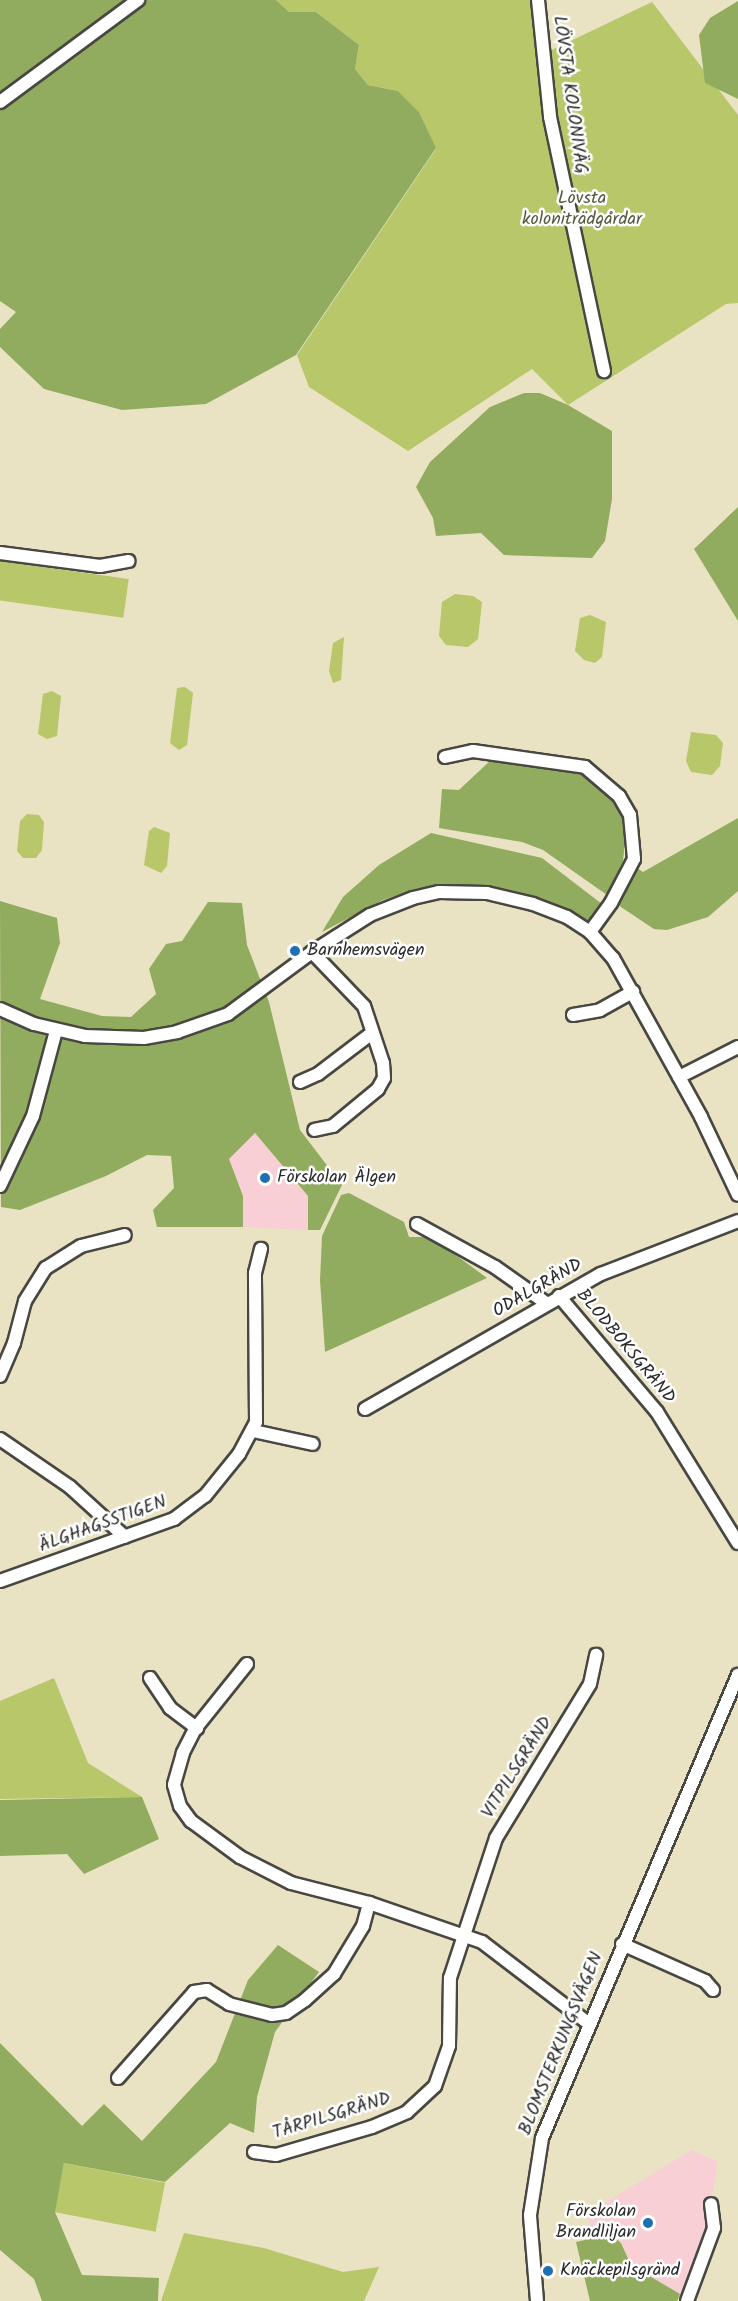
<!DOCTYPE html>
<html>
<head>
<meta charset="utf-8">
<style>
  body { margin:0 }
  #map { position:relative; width:738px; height:2301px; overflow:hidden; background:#e9e3c4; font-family:Kalam,sans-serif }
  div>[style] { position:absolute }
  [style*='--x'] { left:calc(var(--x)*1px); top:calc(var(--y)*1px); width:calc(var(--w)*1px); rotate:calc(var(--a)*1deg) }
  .built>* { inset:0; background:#f7cfd4 }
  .green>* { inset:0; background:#b7c76a; transform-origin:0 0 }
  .forest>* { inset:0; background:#91ac5e }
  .roads { filter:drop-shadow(2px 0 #484742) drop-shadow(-2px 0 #484742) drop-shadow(0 2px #484742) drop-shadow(0 -2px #484742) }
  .street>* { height:12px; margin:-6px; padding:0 6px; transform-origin:6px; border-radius:6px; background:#fff }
  .dots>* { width:16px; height:16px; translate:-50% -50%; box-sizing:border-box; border:3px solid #fff; border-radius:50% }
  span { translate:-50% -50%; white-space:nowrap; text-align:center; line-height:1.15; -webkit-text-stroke:5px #fff; paint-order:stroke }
  .street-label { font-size:18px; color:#2b2b2b }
  .park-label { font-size:18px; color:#555a3e }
  .poi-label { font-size:18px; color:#2b2b2b }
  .left { translate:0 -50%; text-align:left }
  .right { translate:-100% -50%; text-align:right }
</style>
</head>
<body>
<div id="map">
  <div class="built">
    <i style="clip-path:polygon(255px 1133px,308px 1196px,308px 1230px,243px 1227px,243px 1196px,229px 1159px)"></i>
    <i style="clip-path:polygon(692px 2150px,718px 2162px,705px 2235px,680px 2294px,631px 2265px,622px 2243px,611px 2234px,591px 2237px,588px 2213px)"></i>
  </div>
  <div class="green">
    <i style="clip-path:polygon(276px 0,530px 0,537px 57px,652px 2px,738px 115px,738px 303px,726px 304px,568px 405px,532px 369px,408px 451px,309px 387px,297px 355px,436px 149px,419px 112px,398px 91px,368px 85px,355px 69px,359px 45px,316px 12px,289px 12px)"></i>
    <i style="left:0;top:561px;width:130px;height:39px;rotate:8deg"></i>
    <i style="clip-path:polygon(455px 594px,473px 596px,482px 602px,478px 639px,468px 647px,446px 645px,439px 636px,442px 602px)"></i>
    <i style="clip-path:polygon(590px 615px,606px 622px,602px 657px,595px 663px,584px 660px,575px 651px,580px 618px)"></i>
    <i style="clip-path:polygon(344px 637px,341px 680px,333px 683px,329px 671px,333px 643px)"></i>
    <i style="clip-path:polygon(185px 687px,193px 693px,187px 745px,179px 750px,170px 743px,177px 688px)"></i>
    <i style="clip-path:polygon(52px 691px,61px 696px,57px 736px,47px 739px,38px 734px,43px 694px)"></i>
    <i style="clip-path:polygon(691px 732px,716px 735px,723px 743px,720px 766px,712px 775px,691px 772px,686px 761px)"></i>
    <i style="clip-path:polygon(27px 814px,39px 815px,44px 822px,42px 850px,36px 858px,23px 858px,17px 851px,20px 821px)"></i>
    <i style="clip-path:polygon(154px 827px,170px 833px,167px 866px,161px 873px,144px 865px,149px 831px)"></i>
    <i style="clip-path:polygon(54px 1678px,88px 1763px,142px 1797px,0 1799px,0 1701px)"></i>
    <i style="left:64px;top:2163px;width:103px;height:50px;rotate:11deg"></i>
    <i style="clip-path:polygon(184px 2233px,264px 2248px,343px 2272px,379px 2267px,364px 2301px,161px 2301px)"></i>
  </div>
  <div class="forest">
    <i style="clip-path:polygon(0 0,276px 0,289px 12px,316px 12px,359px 45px,355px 69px,368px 85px,398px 91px,419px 112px,436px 148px,296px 355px,206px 404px,122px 410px,44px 389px,0 347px,0 329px,16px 312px,0 301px)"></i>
    <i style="clip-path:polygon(738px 1px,738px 99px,705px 83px,699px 35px,710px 18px)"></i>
    <i style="clip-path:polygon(524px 393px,540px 393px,568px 405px,612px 431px,612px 499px,605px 541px,592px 558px,504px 555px,481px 533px,436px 536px,433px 518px,416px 487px,430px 462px,490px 407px)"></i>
    <i style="clip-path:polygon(738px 507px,738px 621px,694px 549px)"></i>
    <i style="clip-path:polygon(492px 759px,573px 770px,601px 786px,622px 815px,626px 832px,623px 861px,607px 895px,543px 850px,522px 842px,439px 828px,442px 789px,459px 790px)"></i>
    <i style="clip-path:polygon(738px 818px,738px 891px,708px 917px,667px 930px,654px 929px,618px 905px,637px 868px,643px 872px)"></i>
    <i style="clip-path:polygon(431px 833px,542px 858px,602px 904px,591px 919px,583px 921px,524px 894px,441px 886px,415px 889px,383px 900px,322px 932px,343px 897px,379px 865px)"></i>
    <i style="clip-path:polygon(0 901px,57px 918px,60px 943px,40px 999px,102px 1016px,131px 1017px,156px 994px,149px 969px,166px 944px,182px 941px,208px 902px,242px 903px,247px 945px,269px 1002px,300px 1130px,342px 1185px,320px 1230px,308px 1230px,308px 1196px,255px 1133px,229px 1159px,243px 1196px,243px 1227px,157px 1227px,153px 1210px,174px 1188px,171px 1156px,147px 1155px,106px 1176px,20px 1210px,1px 1207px)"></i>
    <i style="clip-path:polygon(349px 1193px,404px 1222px,409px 1237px,431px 1237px,487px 1278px,325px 1352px,320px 1280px,322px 1236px,341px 1195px)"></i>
    <i style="clip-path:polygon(142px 1797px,159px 1839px,84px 1874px,67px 1854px,0 1856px,0 1800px)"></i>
    <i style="clip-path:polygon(278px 1945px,319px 1972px,275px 2032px,257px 2097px,254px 2133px,230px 2123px,165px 2182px,64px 2163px,55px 2212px,82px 2275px,159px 2278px,158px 2301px,42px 2301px,34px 2279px,0 2250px,0 2043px,82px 2126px,104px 2104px,142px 2141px,216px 2062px,248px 1980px)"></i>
    <i style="clip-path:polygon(611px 2234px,621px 2243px,631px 2265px,680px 2294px,677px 2301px,590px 2301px,576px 2242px)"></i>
  </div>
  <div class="roads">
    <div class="street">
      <i style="--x:538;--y:0;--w:118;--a:84.1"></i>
      <i style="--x:550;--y:117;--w:260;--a:78"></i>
      <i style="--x:0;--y:102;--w:172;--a:-36.5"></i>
      <i style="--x:0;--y:553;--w:101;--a:7.4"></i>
      <i style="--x:100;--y:566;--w:29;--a:-10"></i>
      <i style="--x:445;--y:757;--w:29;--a:-12"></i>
      <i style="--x:473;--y:751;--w:113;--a:8.1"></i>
      <i style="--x:585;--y:767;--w:45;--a:40.5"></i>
      <i style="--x:619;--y:796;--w:22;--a:60"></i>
      <i style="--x:630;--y:815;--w:44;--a:84.8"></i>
      <i style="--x:634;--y:859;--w:50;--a:117.6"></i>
      <i style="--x:611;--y:903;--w:36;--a:126"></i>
      <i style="--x:312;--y:952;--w:75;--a:46.1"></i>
      <i style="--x:364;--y:1006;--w:60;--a:71.6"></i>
      <i style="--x:383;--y:1063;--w:15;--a:86"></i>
      <i style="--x:384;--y:1078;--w:13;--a:119"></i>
      <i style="--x:378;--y:1089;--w:58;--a:140.6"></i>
      <i style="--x:333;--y:1126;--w:19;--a:168"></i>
      <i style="--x:0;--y:1009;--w:37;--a:24"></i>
      <i style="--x:34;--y:1024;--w:52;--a:13.2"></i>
      <i style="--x:85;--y:1036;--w:59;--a:1.9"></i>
      <i style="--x:144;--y:1038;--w:34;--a:-10"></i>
      <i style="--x:177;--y:1032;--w:54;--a:-19.4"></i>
      <i style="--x:228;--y:1014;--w:104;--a:-36.4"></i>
      <i style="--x:312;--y:952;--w:69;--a:-32.5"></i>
      <i style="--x:370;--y:915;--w:46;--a:-21.6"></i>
      <i style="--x:413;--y:898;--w:27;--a:-13"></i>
      <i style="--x:439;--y:892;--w:48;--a:1.2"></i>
      <i style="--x:487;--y:893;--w:47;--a:13.4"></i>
      <i style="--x:533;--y:904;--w:36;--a:21"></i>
      <i style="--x:567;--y:917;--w:27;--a:33"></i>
      <i style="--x:590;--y:932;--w:35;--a:49"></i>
      <i style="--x:613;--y:958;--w:182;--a:61"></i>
      <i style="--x:701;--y:1117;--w:86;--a:64.6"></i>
      <i style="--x:573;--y:1015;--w:27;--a:-10"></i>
      <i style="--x:600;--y:1010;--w:38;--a:-29"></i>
      <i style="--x:679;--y:1077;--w:66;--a:-27"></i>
      <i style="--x:300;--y:1082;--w:20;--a:-24"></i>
      <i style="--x:318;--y:1074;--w:68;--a:-37.2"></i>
      <i style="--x:0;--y:1186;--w:77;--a:-64.8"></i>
      <i style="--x:33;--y:1116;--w:88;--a:-74.9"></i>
      <i style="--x:417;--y:1224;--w:89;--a:28.9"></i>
      <i style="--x:495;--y:1267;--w:62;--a:35.2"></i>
      <i style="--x:559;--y:1296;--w:152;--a:49.8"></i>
      <i style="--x:657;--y:1412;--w:154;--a:58.3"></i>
      <i style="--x:0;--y:1376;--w:36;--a:-67"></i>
      <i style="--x:14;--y:1343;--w:43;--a:-75.3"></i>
      <i style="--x:25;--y:1301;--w:39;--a:-58"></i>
      <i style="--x:46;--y:1268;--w:41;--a:-32.2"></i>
      <i style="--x:81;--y:1246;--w:45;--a:-14"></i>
      <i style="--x:365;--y:1409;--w:272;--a:-29.8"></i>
      <i style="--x:601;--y:1274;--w:147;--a:-21.1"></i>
      <i style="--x:253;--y:1431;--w:61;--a:12.2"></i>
      <i style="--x:0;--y:1439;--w:85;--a:34.4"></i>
      <i style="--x:70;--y:1487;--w:74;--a:42.3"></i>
      <i style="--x:0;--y:1581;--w:185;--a:-19.6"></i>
      <i style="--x:174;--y:1519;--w:39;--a:-37"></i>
      <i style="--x:205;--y:1496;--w:54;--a:-51"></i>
      <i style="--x:239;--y:1454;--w:36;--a:-62"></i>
      <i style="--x:256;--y:1422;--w:149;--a:-90.4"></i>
      <i style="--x:255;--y:1273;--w:25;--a:-76"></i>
      <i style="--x:247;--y:1664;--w:83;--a:128.7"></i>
      <i style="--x:195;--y:1729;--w:27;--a:117"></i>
      <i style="--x:183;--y:1753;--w:33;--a:106"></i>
      <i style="--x:174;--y:1785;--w:22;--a:74"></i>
      <i style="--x:180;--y:1806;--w:19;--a:54"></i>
      <i style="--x:191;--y:1821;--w:61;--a:36.3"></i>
      <i style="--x:240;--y:1857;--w:57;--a:27"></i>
      <i style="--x:291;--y:1883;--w:81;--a:14.4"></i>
      <i style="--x:369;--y:1903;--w:120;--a:19"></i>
      <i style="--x:482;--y:1942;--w:133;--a:37.4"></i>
      <i style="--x:150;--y:1678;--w:36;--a:56"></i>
      <i style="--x:170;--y:1708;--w:34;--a:37"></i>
      <i style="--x:622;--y:1944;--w:91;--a:24"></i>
      <i style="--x:705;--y:1981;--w:12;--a:48"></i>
      <i style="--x:118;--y:2078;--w:115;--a:-48.5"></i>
      <i style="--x:194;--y:1992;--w:13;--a:-9"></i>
      <i style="--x:207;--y:1990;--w:26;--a:32"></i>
      <i style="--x:229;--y:2004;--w:44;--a:14.3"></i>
      <i style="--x:272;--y:2015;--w:14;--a:-8"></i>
      <i style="--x:286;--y:2013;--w:23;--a:-34"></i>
      <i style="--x:305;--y:2000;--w:39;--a:-42"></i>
      <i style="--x:334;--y:1974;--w:56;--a:-58.9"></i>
      <i style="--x:363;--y:1926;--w:24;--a:-75"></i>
      <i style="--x:254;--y:2152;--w:22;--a:8"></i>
      <i style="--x:276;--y:2155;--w:100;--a:-16.3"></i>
      <i style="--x:372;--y:2127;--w:38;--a:-23"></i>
      <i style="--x:407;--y:2112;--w:38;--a:-43"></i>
      <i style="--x:435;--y:2086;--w:42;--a:-70.7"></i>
      <i style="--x:449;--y:2046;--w:68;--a:-89.2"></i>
      <i style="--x:450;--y:1978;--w:147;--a:-71.8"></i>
      <i style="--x:496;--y:1838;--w:180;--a:-58.6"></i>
      <i style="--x:590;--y:1684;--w:30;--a:-78"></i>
      <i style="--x:537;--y:2301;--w:86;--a:-94.7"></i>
      <i style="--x:530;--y:2215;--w:78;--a:-81.1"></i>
      <i style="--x:542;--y:2138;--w:503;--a:-67.06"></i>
      <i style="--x:687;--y:2301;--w:78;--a:-69.7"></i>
      <i style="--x:714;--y:2228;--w:24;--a:-97"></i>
    </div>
  </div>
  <div class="dots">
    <i style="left:295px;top:951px;background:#1f6fb2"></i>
    <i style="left:265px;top:1178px;background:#1f6fb2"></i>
    <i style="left:648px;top:2223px;background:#1f6fb2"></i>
    <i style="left:548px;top:2271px;background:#1f6fb2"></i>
  </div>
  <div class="street-label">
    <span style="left:569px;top:95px;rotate:82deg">LÖVSTA KOLONIVÄG</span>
    <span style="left:538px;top:1289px;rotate:-30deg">ODALGRÄND</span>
    <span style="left:625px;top:1347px;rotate:50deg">BLODBOKSGRÄND</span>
    <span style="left:103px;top:1525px;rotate:-20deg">ÄLGHAGSSTIGEN</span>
    <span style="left:518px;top:1768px;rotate:-58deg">VITPILSGRÄND</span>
    <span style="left:562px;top:2044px;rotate:-68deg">BLOMSTERKUNGSVÄGEN</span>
    <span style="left:332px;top:2117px;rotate:-17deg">TÅRPILSGRÄND</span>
  </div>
  <div class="park-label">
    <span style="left:582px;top:210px">Lövsta<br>koloniträdgårdar</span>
  </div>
  <div class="poi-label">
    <span class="left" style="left:307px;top:951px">Barnhemsvägen</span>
    <span class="left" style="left:277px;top:1178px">Förskolan Älgen</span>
    <span class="right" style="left:636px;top:2223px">Förskolan<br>Brandliljan</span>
    <span class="left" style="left:560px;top:2271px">Knäckepilsgränd</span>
  </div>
</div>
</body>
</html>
